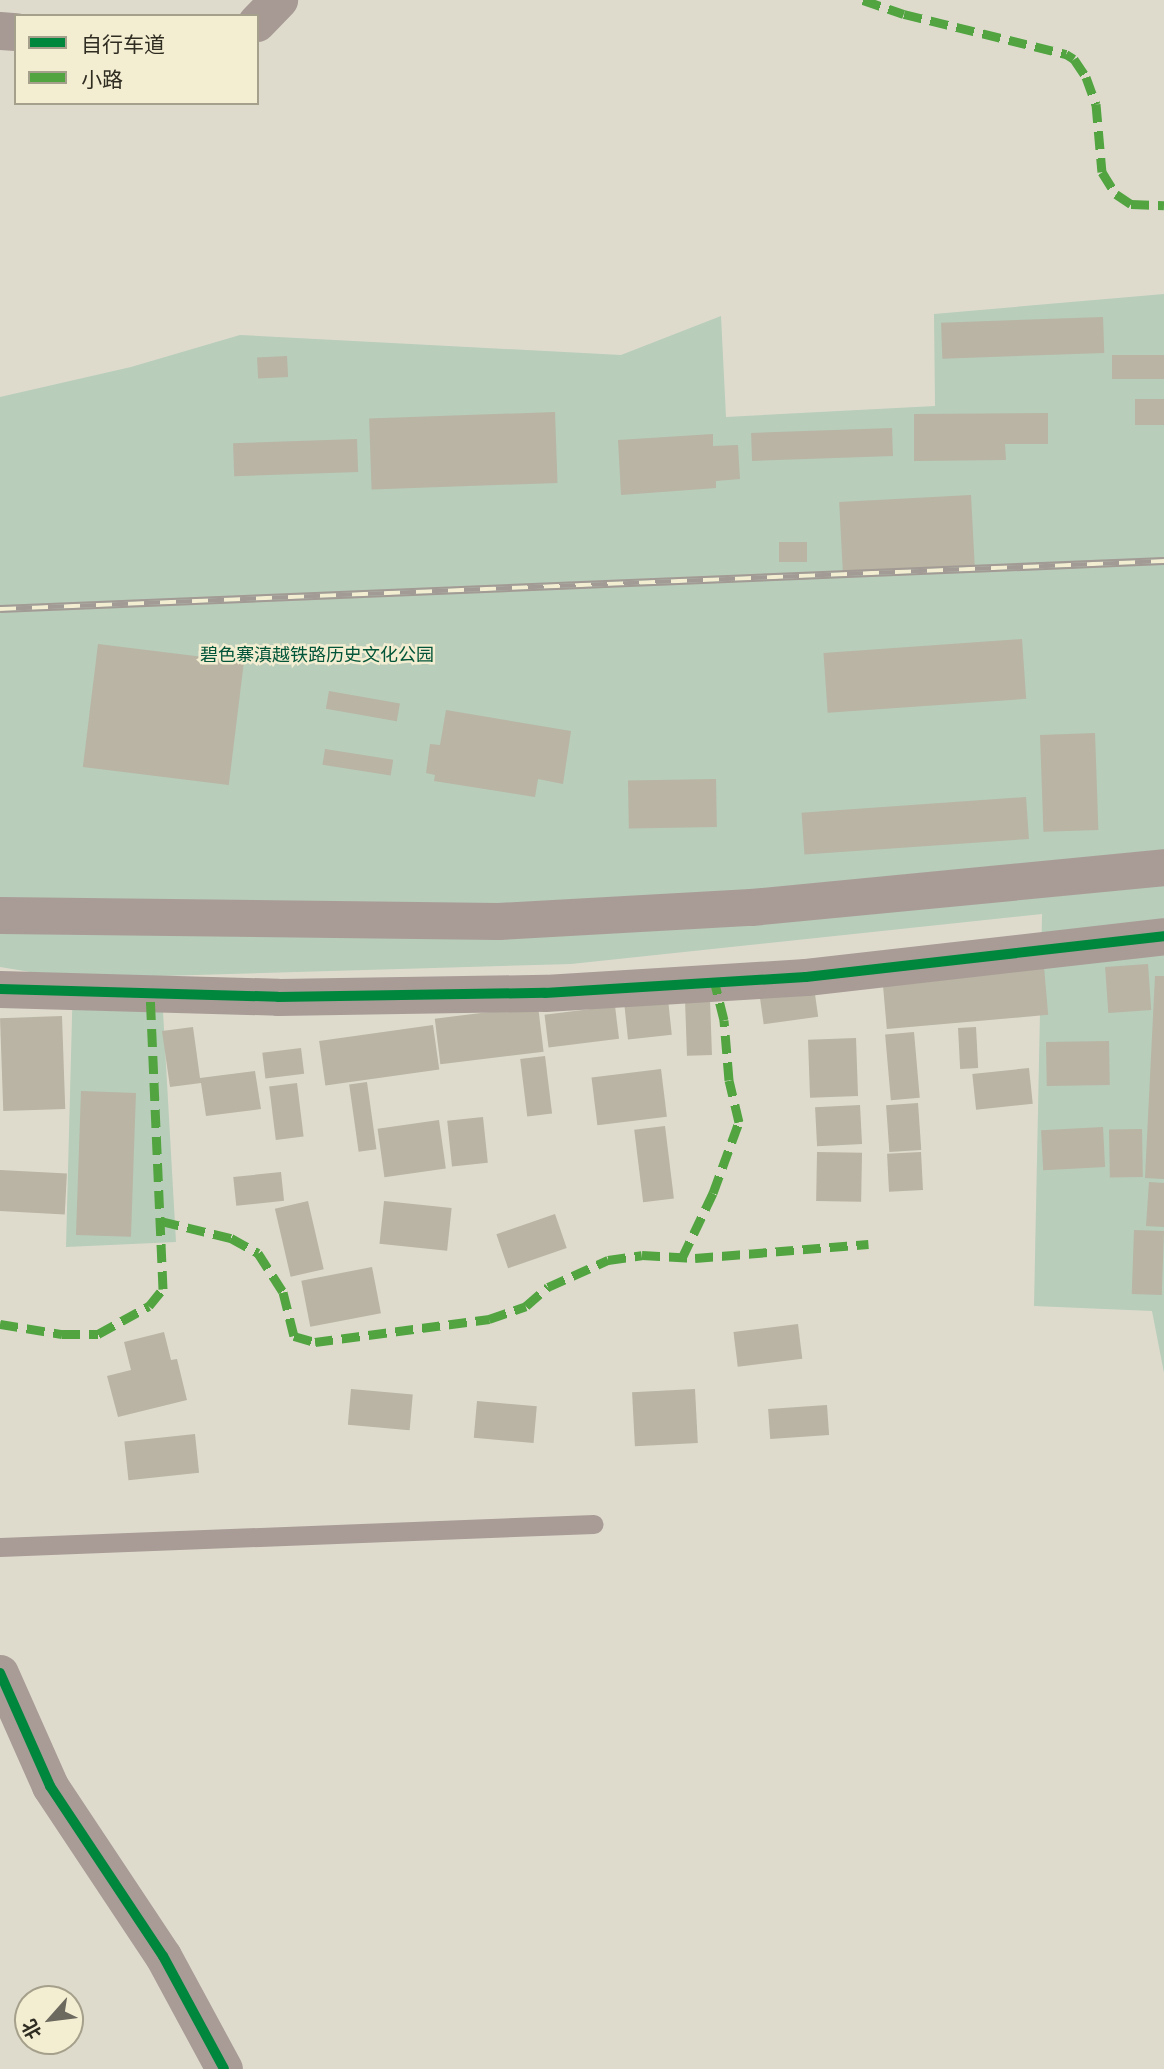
<!DOCTYPE html>
<html>
<head>
<meta charset="utf-8">
<style>
  body { margin:0 }
  #map { position:relative; width:1164px; height:2069px; overflow:hidden; background:#dedbcd; font-family:Montserrat,"Noto Sans SC",sans-serif }
  div>[style] { position:absolute }
  [style*='--x'] { left:calc(var(--x)*1px); top:calc(var(--y)*1px); width:calc(var(--w)*1px); rotate:calc(var(--a)*1deg) }
  .green>* { inset:0; background:#b8cdba }
  .building>* { inset:0; background:#b9b4a3; transform-origin:0 0 }
  .lane>* { height:19px; margin:-9.5px; padding:0 9.5px; transform-origin:9.5px; border-radius:9.5px; background:#a99c97 }
  .street>* { height:37px; margin:-18.5px; padding:0 18.5px; transform-origin:18.5px; border-radius:18.5px; background:#a99c97 }
  .secondary>* { height:38px; margin:-19px; padding:0 19px; transform-origin:19px; border-radius:19px; background:#a79a94 }
  .rail>* { height:8px; margin-top:-4px; transform-origin:0; background:repeating-linear-gradient(90deg,#f3edd1 0 16px,#a29a94 0 32px); box-sizing:border-box; border-block:2px solid #a29a94 }
  .quiet>* { height:9px; margin-top:-4.5px; transform-origin:0; background:repeating-linear-gradient(90deg,#52a441 0 18px,transparent 0 27px) }
  .cycleway>* { height:10px; margin:-5px; padding:0 5px; transform-origin:5px; border-radius:5px; background:#00873e }
  span { translate:-50% -50%; white-space:nowrap; text-align:center; line-height:1.15; -webkit-text-stroke:5px #f3edd1; paint-order:stroke }
  .park-label { font-size:18px; color:#025538 }
  .legend { position:absolute; left:14px; top:14px; width:245px; height:91px; box-sizing:border-box; background:#f3edd1; border:2px solid #a5a08b; margin:0; padding:9px 12px; list-style:none; font-size:21px; color:#2f2c22 }
  .legend li { display:flex; align-items:center; gap:14px; height:35px }
  .legend b { width:35px; border:2px solid #a5a08b }
  .north { position:absolute; left:14px; top:1985px; width:70px; height:70px; box-sizing:border-box; background:#f3edd1; border:2px solid #a5a08b; border-radius:50%; rotate:242deg; font-size:19px; font-weight:700; line-height:28px; text-align:center; color:#2f2c22 }
  .north::after { content:''; display:block; margin:auto; width:24px; height:32px; background:#6c695e; clip-path:polygon(50% 0,100% 100%,50% 72%,0 100%) }
</style>
</head>
<body>
<div id="map">
  <div class="green">
    <i style="clip-path:polygon(1164px 294px,1164px 1373px,1152px 1311px,1034px 1306px,1042px 914px,571px 964px,161px 976px,176px 1242px,66px 1247px,73px 979px,0 967px,0 397px,131px 367px,240px 335px,621px 355px,721px 316px,726px 417px,935px 406px,934px 314px)"></i>
  </div>
  <div class="building">
    <i style="left:1103px;top:317px;width:36px;height:162px;rotate:88deg"></i>
    <i style="left:1164px;top:355px;width:24px;height:52px;rotate:90deg"></i>
    <i style="left:287px;top:356px;width:21px;height:30px;rotate:87deg"></i>
    <i style="left:1164px;top:399px;width:26px;height:29px;rotate:90deg"></i>
    <i style="left:555px;top:412px;width:71px;height:186px;rotate:88deg"></i>
    <i style="clip-path:polygon(1048px 413px,1048px 444px,1005px 444px,1006px 460px,914px 461px,914px 414px)"></i>
    <i style="left:892px;top:428px;width:28px;height:141px;rotate:88deg"></i>
    <i style="clip-path:polygon(713px 434px,713px 446px,738px 445px,740px 479px,716px 481px,716px 488px,621px 495px,618px 440px)"></i>
    <i style="left:357px;top:439px;width:33px;height:124px;rotate:88deg"></i>
    <i style="left:971px;top:495px;width:71px;height:132px;rotate:87deg"></i>
    <i style="left:779px;top:542px;width:28px;height:20px"></i>
    <i style="left:1022px;top:639px;width:60px;height:199px;rotate:86deg"></i>
    <i style="left:98px;top:644px;width:147px;height:124px;rotate:7deg"></i>
    <i style="left:329px;top:691px;width:72px;height:18px;rotate:10deg"></i>
    <i style="clip-path:polygon(446px 710px,571px 731px,563px 784px,538px 779px,535px 797px,434px 781px,435px 775px,426px 773px,430px 744px,440px 745px)"></i>
    <i style="left:1095px;top:733px;width:97px;height:55px;rotate:88deg"></i>
    <i style="left:325px;top:749px;width:69px;height:16px;rotate:9deg"></i>
    <i style="left:716px;top:779px;width:48px;height:88px;rotate:89deg"></i>
    <i style="left:1026px;top:797px;width:42px;height:225px;rotate:86deg"></i>
    <i style="left:1148px;top:964px;width:46px;height:43px;rotate:86deg"></i>
    <i style="left:1044px;top:967px;width:48px;height:162px;rotate:85deg"></i>
    <i style="clip-path:polygon(1155px 976px,1164px 976px,1164px 1179px,1145px 1178px)"></i>
    <i style="left:814px;top:987px;width:30px;height:55px;rotate:82deg"></i>
    <i style="left:668px;top:999px;width:36px;height:44px;rotate:84deg"></i>
    <i style="left:710px;top:999px;width:56px;height:25px;rotate:88deg"></i>
    <i style="left:538px;top:1006px;width:46px;height:104px;rotate:83deg"></i>
    <i style="left:615px;top:1006px;width:33px;height:71px;rotate:83deg"></i>
    <i style="left:62px;top:1016px;width:93px;height:62px;rotate:88deg"></i>
    <i style="left:433px;top:1025px;width:45px;height:115px;rotate:82deg"></i>
    <i style="clip-path:polygon(193px 1027px,200px 1078px,255px 1071px,261px 1109px,206px 1116px,201px 1083px,170px 1087px,162px 1031px)"></i>
    <i style="left:976px;top:1027px;width:41px;height:18px;rotate:87deg"></i>
    <i style="left:914px;top:1032px;width:66px;height:29px;rotate:85deg"></i>
    <i style="left:856px;top:1038px;width:58px;height:48px;rotate:88deg"></i>
    <i style="left:1109px;top:1041px;width:44px;height:63px;rotate:89deg"></i>
    <i style="left:301px;top:1048px;width:26px;height:39px;rotate:83deg"></i>
    <i style="left:545px;top:1056px;width:58px;height:25px;rotate:83deg"></i>
    <i style="left:1029px;top:1068px;width:36px;height:57px;rotate:84deg"></i>
    <i style="left:661px;top:1069px;width:48px;height:70px;rotate:83deg"></i>
    <i style="left:367px;top:1082px;width:68px;height:18px;rotate:82deg"></i>
    <i style="left:297px;top:1083px;width:54px;height:28px;rotate:83deg"></i>
    <i style="left:81px;top:1091px;width:55px;height:144px;rotate:2deg"></i>
    <i style="left:918px;top:1103px;width:47px;height:32px;rotate:86deg"></i>
    <i style="left:860px;top:1105px;width:39px;height:45px;rotate:87deg"></i>
    <i style="left:483px;top:1117px;width:46px;height:36px;rotate:84deg"></i>
    <i style="left:439px;top:1120px;width:49px;height:62px;rotate:82deg"></i>
    <i style="left:665px;top:1126px;width:73px;height:31px;rotate:83deg"></i>
    <i style="left:1103px;top:1127px;width:40px;height:62px;rotate:87deg"></i>
    <i style="left:1142px;top:1129px;width:48px;height:33px;rotate:89deg"></i>
    <i style="left:817px;top:1152px;width:45px;height:49px;rotate:1deg"></i>
    <i style="left:921px;top:1152px;width:38px;height:34px;rotate:87deg"></i>
    <i style="left:0;top:1170px;width:67px;height:41px;rotate:3deg"></i>
    <i style="left:281px;top:1172px;width:29px;height:48px;rotate:84deg"></i>
    <i style="clip-path:polygon(1149px 1182px,1164px 1183px,1164px 1227px,1146px 1226px)"></i>
    <i style="left:308px;top:1201px;width:70px;height:34px;rotate:77deg"></i>
    <i style="left:384px;top:1201px;width:68px;height:43px;rotate:6deg"></i>
    <i style="left:555px;top:1214px;width:36px;height:62px;rotate:71deg"></i>
    <i style="left:1134px;top:1230px;width:30px;height:64px;rotate:2deg"></i>
    <i style="left:372px;top:1267px;width:47px;height:72px;rotate:79deg"></i>
    <i style="left:798px;top:1324px;width:35px;height:65px;rotate:83deg"></i>
    <i style="clip-path:polygon(164px 1332px,171px 1360px,177px 1359px,187px 1400px,118px 1417px,107px 1376px,131px 1370px,124px 1342px)"></i>
    <i style="left:351px;top:1389px;width:62px;height:36px;rotate:5deg"></i>
    <i style="left:695px;top:1389px;width:54px;height:63px;rotate:87deg"></i>
    <i style="left:477px;top:1401px;width:60px;height:37px;rotate:5deg"></i>
    <i style="left:827px;top:1405px;width:30px;height:59px;rotate:86deg"></i>
    <i style="left:195px;top:1434px;width:39px;height:71px;rotate:84deg"></i>
  </div>
  <div class="lane">
    <i style="--x:0;--y:1547;--w:594;--a:-2.22"></i>
  </div>
  <div class="street">
    <i style="--x:0;--y:915;--w:498;--a:0.7"></i>
    <i style="--x:498;--y:921;--w:253;--a:-3.2"></i>
    <i style="--x:751;--y:907;--w:415;--a:-5.5"></i>
    <i style="--x:0;--y:989;--w:278;--a:1.6"></i>
    <i style="--x:278;--y:997;--w:267;--a:-0.9"></i>
    <i style="--x:545;--y:993;--w:261;--a:-3.5"></i>
    <i style="--x:806;--y:977;--w:360;--a:-6.5"></i>
    <i style="--x:0;--y:1673;--w:124;--a:66.1"></i>
    <i style="--x:50;--y:1786;--w:204;--a:56.4"></i>
    <i style="--x:163;--y:1956;--w:128;--a:61.6"></i>
  </div>
  <div class="secondary">
    <i style="--x:257;--y:23;--w:32;--a:-46"></i>
    <i style="--x:0;--y:31;--w:16;--a:4"></i>
  </div>
  <div class="rail">
    <i style="--x:0;--y:609;--w:1165;--a:-2.36"></i>
  </div>
  <div class="quiet">
    <i style="--x:863;--y:0;--w:43;--a:18.9"></i>
    <i style="--x:904;--y:14;--w:167;--a:13.9"></i>
    <i style="--x:1066;--y:54;--w:9;--a:32"></i>
    <i style="--x:1074;--y:59;--w:22;--a:56"></i>
    <i style="--x:1086;--y:77;--w:29;--a:70"></i>
    <i style="--x:1096;--y:104;--w:68;--a:85"></i>
    <i style="--x:1102;--y:172;--w:26;--a:58"></i>
    <i style="--x:1116;--y:194;--w:18;--a:34"></i>
    <i style="--x:1131;--y:204;--w:33;--a:2"></i>
    <i style="--x:161;--y:1221;--w:72;--a:13.7"></i>
    <i style="--x:231;--y:1238;--w:31;--a:29"></i>
    <i style="--x:258;--y:1253;--w:46;--a:57.3"></i>
    <i style="--x:283;--y:1292;--w:45;--a:76"></i>
    <i style="--x:294;--y:1336;--w:22;--a:16"></i>
    <i style="--x:315;--y:1342;--w:176;--a:-7.5"></i>
    <i style="--x:489;--y:1319;--w:39;--a:-19"></i>
    <i style="--x:526;--y:1306;--w:29;--a:-41"></i>
    <i style="--x:548;--y:1287;--w:66;--a:-24.2"></i>
    <i style="--x:608;--y:1260;--w:34;--a:-8"></i>
    <i style="--x:642;--y:1255;--w:53;--a:3.2"></i>
    <i style="--x:695;--y:1258;--w:174;--a:-4.6"></i>
    <i style="--x:682;--y:1258;--w:72;--a:-64.5"></i>
    <i style="--x:713;--y:1193;--w:76;--a:-69.9"></i>
    <i style="--x:739;--y:1122;--w:43;--a:-103.4"></i>
    <i style="--x:729;--y:1080;--w:60;--a:-94.8"></i>
    <i style="--x:724;--y:1020;--w:38;--a:-104"></i>
    <i style="--x:0;--y:1324;--w:63;--a:9.2"></i>
    <i style="--x:62;--y:1334;--w:36;--a:0"></i>
    <i style="--x:98;--y:1334;--w:58;--a:-28.8"></i>
    <i style="--x:149;--y:1306;--w:22;--a:-51"></i>
    <i style="--x:163;--y:1289;--w:296;--a:-92.5"></i>
  </div>
  <div class="cycleway">
    <i style="--x:0;--y:989;--w:278;--a:1.6"></i>
    <i style="--x:278;--y:997;--w:267;--a:-0.9"></i>
    <i style="--x:545;--y:993;--w:261;--a:-3.5"></i>
    <i style="--x:806;--y:977;--w:360;--a:-6.5"></i>
    <i style="--x:0;--y:1673;--w:124;--a:66.1"></i>
    <i style="--x:50;--y:1786;--w:204;--a:56.4"></i>
    <i style="--x:163;--y:1956;--w:128;--a:61.6"></i>
  </div>
  <div class="park-label">
    <span style="left:317px;top:655px">碧色寨滇越铁路历史文化公园</span>
  </div>
  <ul class="legend">
  <li><b style="height:9px;background:#00873e"></b>自行车道</li>
  <li><b style="height:9px;background:#52a441"></b>小路</li>
  </ul>
  <div class="north">北</div>
</div>
</body>
</html>
